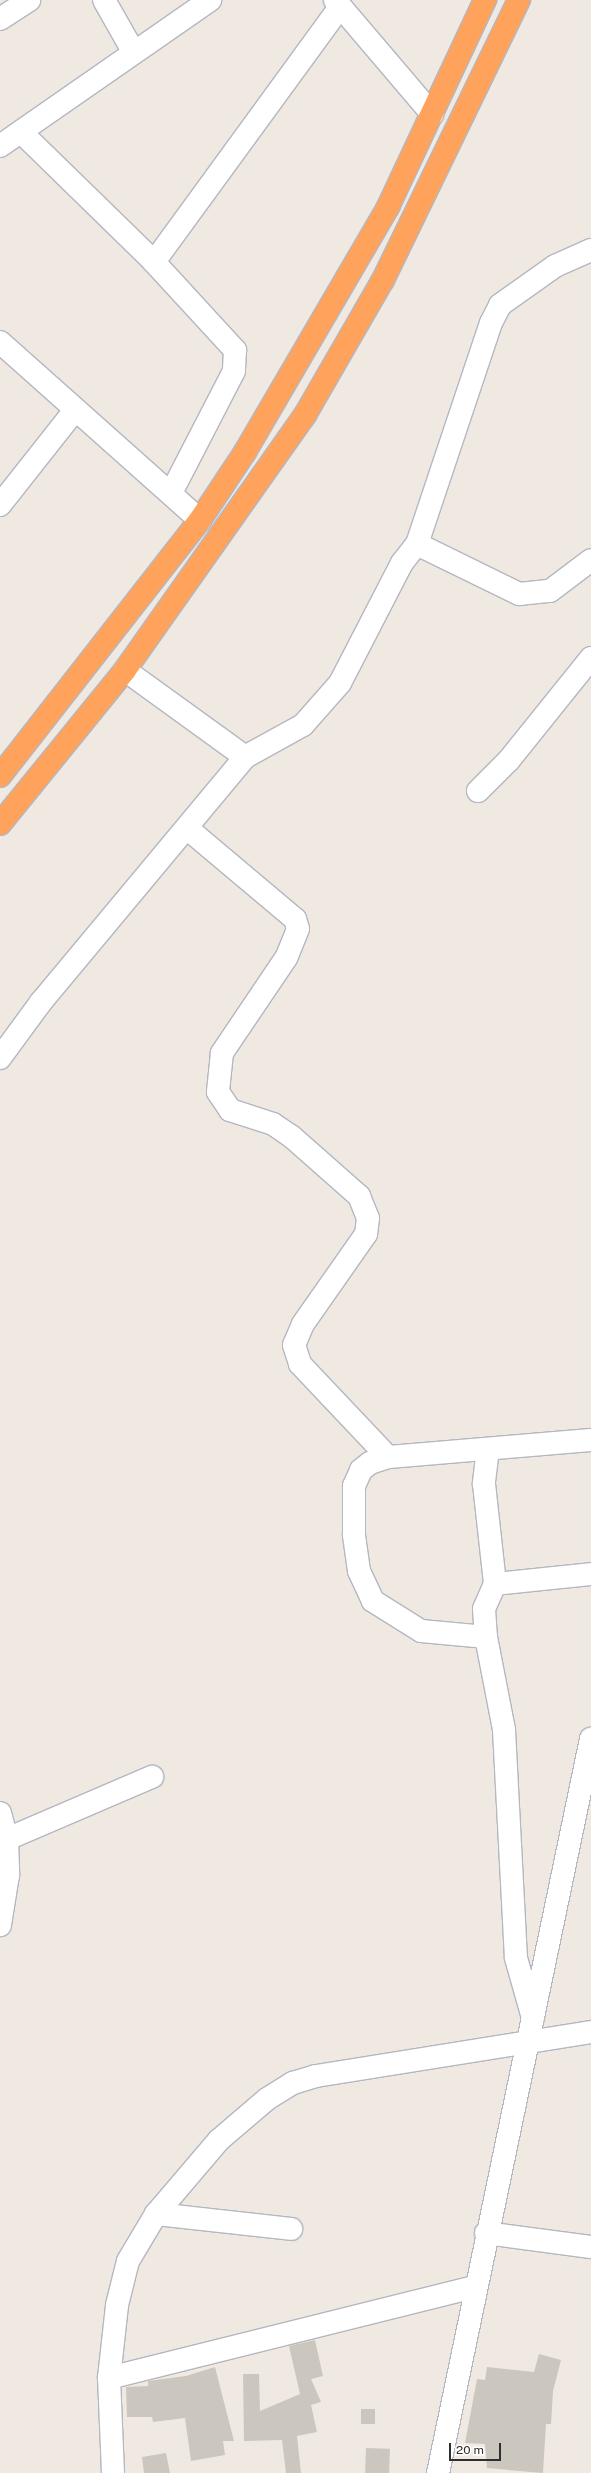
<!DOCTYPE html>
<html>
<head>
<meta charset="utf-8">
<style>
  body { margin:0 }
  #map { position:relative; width:591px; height:2473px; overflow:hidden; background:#efe9e1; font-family:"Public Sans",sans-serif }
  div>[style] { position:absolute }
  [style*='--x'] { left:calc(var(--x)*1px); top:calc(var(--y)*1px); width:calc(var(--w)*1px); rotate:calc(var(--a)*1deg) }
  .building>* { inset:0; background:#cbc7bf; transform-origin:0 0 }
  .roads { filter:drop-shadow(1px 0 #b4b7c1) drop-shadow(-1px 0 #b4b7c1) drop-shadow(0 1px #b4b7c1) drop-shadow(0 -1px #b4b7c1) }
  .minor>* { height:22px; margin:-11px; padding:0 11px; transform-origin:11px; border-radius:11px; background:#fff }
  .highway>* { height:22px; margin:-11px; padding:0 11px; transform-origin:11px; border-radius:11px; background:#ffa35c }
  span { translate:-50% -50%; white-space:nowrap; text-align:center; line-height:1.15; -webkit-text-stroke:3px #fff; paint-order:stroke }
  .scale { position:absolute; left:449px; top:2443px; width:52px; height:18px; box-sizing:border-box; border:2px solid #2e2e2e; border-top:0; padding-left:5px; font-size:12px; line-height:14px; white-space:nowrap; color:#2e2e2e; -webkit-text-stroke:3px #fff; paint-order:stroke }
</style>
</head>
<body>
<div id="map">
  <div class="building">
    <i style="clip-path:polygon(315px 2340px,323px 2376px,311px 2379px,321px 2402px,311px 2405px,317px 2432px,297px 2436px,301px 2473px,286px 2473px,282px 2440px,244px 2441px,243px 2374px,259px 2374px,260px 2411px,300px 2394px,289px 2346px)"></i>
    <i style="clip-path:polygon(539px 2354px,561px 2360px,553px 2391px,551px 2424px,546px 2424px,543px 2473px,487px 2468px,485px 2444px,465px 2443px,477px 2379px,485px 2380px,487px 2367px,534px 2372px)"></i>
    <i style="clip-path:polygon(215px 2367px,234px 2441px,223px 2441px,225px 2455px,191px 2461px,185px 2418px,153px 2422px,152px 2417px,127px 2417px,126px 2387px,148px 2386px,148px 2381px,186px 2376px)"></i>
    <i style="left:361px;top:2409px;width:14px;height:15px"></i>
    <i style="left:366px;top:2448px;width:24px;height:25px;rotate:2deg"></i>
    <i style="clip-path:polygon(166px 2453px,170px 2473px,144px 2473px,142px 2457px)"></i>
  </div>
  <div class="roads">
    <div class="minor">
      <i style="--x:104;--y:0;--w:59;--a:60.4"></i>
      <i style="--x:335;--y:0;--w:150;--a:49.6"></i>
      <i style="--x:0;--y:19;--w:35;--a:-33"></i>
      <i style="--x:21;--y:132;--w:186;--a:44.3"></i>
      <i style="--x:154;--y:262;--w:120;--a:47.4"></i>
      <i style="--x:235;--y:350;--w:21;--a:93"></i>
      <i style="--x:234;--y:371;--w:135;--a:117.3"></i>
      <i style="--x:0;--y:146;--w:256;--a:-34.8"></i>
      <i style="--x:154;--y:262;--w:316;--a:-53.9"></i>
      <i style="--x:0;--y:342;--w:268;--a:41.7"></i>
      <i style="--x:0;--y:505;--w:121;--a:-51.7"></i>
      <i style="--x:417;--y:544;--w:114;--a:26.1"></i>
      <i style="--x:519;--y:594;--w:31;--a:-6"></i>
      <i style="--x:550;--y:591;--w:51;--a:-37.1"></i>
      <i style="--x:125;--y:670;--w:148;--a:35.9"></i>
      <i style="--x:478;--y:791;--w:44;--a:-45"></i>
      <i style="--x:509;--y:760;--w:131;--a:-51.2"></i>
      <i style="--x:188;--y:829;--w:140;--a:40.1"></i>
      <i style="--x:295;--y:919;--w:10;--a:73"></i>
      <i style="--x:298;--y:929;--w:31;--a:112"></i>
      <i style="--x:286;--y:958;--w:115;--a:124"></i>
      <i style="--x:222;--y:1053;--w:39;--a:96"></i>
      <i style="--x:218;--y:1092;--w:22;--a:56"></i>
      <i style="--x:230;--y:1110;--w:45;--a:18"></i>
      <i style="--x:273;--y:1124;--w:22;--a:34"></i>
      <i style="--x:291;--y:1136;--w:91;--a:41.4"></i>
      <i style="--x:359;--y:1196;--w:24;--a:68"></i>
      <i style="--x:368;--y:1218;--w:16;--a:97"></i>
      <i style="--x:366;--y:1234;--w:110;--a:125"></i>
      <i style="--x:303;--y:1324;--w:23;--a:113"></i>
      <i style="--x:294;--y:1345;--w:20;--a:72"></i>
      <i style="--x:300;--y:1364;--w:128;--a:46.6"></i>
      <i style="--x:0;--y:1058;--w:69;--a:-53.8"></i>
      <i style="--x:41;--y:1002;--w:319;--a:-50.2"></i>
      <i style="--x:245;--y:757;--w:66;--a:-28.9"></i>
      <i style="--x:303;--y:725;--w:56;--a:-48.6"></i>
      <i style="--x:340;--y:683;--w:135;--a:-62.7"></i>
      <i style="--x:402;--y:563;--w:24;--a:-52"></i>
      <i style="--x:417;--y:544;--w:233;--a:-71.5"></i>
      <i style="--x:491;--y:323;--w:20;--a:-63"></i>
      <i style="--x:500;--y:305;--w:67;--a:-35.3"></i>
      <i style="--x:555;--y:266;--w:39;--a:-24"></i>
      <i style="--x:488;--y:1449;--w:35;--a:97"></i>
      <i style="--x:484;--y:1484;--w:101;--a:83.7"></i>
      <i style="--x:495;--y:1584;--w:27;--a:114"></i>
      <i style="--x:484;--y:1609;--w:28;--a:86"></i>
      <i style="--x:486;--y:1637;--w:95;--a:79"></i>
      <i style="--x:504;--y:1730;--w:228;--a:87"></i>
      <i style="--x:516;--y:1958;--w:62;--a:74.2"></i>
      <i style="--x:495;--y:1584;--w:97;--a:-5.9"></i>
      <i style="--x:486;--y:1637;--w:65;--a:-174.7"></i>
      <i style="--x:421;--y:1631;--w:57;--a:-148"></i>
      <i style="--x:373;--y:1601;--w:33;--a:-115"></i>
      <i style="--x:359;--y:1571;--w:37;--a:-98"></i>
      <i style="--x:354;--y:1534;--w:48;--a:-90"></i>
      <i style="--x:354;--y:1486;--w:17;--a:-66"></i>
      <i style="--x:361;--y:1470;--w:11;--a:-38"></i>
      <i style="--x:370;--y:1463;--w:19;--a:-18"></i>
      <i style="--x:388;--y:1457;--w:204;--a:-4.8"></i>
      <i style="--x:0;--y:1813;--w:27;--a:75"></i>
      <i style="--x:7;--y:1839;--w:36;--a:88"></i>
      <i style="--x:8;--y:1875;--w:51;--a:99.1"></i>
      <i style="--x:7;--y:1839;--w:158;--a:-23.2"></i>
      <i style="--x:156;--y:2214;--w:136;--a:6.3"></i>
      <i style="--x:486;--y:2233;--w:106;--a:7.6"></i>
      <i style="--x:109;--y:2378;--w:377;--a:-14"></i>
      <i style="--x:113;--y:2473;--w:95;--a:-92.4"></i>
      <i style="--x:109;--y:2378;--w:73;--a:-83.7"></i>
      <i style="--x:117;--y:2305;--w:45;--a:-76"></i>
      <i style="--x:128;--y:2261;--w:55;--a:-59.2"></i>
      <i style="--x:156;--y:2214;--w:97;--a:-49.6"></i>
      <i style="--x:219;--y:2140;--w:63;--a:-40.5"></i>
      <i style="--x:267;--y:2099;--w:31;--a:-32"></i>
      <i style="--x:293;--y:2083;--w:24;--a:-17"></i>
      <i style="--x:316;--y:2076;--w:278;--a:-9.1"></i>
      <i style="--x:438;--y:2473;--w:750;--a:-78.23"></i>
    </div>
    <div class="highway">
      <i style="--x:0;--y:776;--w:325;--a:-52"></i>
      <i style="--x:200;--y:520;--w:82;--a:-56.5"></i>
      <i style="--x:245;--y:452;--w:284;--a:-59.7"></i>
      <i style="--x:388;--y:207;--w:229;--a:-64.9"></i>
      <i style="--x:0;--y:824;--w:198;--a:-50.9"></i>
      <i style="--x:125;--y:670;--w:312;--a:-54.8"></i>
      <i style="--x:305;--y:415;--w:156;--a:-60"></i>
      <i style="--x:383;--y:280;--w:311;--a:-64.1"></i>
    </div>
  </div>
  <div class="scale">20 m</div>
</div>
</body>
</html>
